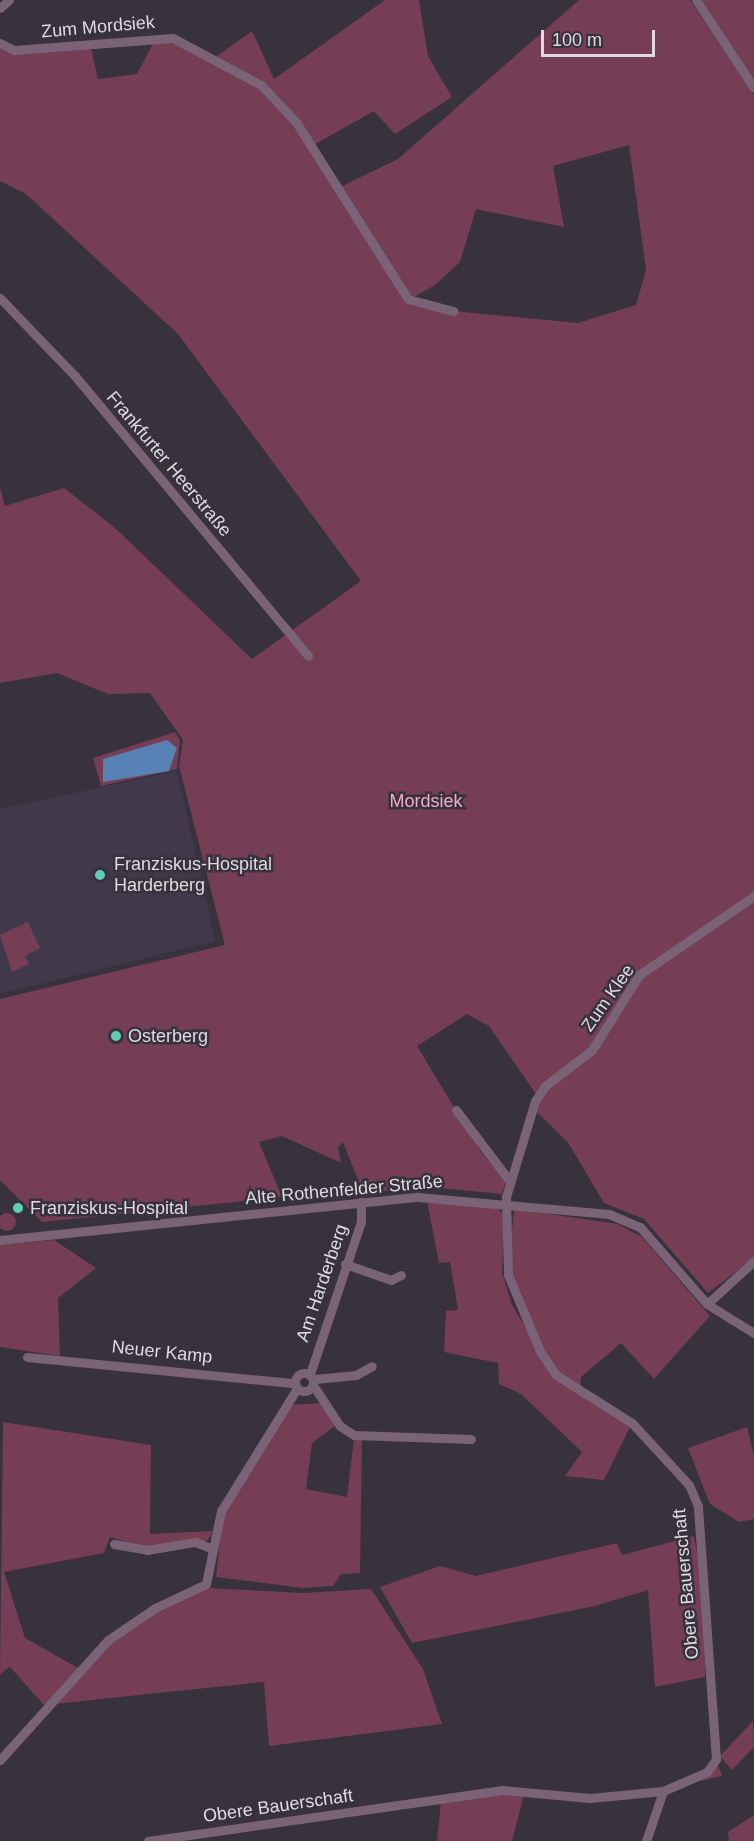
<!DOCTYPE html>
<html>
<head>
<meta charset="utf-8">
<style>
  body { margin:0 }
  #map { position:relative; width:754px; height:1841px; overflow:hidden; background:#37323d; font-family:Helvetica,sans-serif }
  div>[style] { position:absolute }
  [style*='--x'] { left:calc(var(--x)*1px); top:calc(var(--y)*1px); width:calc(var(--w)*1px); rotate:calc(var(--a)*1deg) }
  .built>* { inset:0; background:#41394b }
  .green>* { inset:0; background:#753e54 }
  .round { border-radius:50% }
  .water>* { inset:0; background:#5882b5 }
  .minor>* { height:9px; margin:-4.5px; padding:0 4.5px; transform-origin:4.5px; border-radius:4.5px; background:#7a6377 }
  .minor>.ring { margin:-4.5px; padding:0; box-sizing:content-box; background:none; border:9px solid #7a6377; border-radius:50% }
  .dots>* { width:16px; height:16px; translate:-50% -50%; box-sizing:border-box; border:3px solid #37323d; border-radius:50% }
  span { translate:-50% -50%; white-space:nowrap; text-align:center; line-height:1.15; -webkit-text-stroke:5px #37323d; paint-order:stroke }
  .street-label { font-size:18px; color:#dfdbe3 }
  .park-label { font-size:18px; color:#f7aac6 }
  .poi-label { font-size:18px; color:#dfdbe3 }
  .left { translate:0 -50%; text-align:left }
  .scale { position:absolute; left:541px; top:30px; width:114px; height:27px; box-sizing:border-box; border:3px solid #dfdbe3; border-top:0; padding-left:8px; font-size:18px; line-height:21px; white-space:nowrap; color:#dfdbe3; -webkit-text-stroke:4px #37323d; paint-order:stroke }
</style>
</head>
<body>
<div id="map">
  <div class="built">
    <i style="clip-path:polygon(177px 771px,215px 941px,0 994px,0 809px)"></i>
  </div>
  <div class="green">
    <i style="clip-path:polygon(evenodd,385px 0,419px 0,428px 56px,452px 97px,395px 134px,374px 111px,312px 146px,338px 188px,398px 159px,579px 0,690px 0,754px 95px,754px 1258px,708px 1293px,644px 1219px,604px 1203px,569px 1144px,535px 1110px,536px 1094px,489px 1026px,467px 1014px,417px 1046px,481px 1152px,506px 1181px,502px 1194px,430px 1187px,363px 1193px,343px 1142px,338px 1147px,341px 1163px,282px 1136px,259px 1142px,282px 1197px,42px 1222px,0 1180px,0 999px,225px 945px,179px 766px,183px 740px,150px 693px,108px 694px,57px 673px,0 683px,0 488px,5px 506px,64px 488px,114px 527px,252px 659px,361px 581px,178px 334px,26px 194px,0 181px,0 43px,14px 50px,90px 44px,98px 79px,137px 74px,157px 36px,213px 59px,252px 31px,274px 79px,385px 0,629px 145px,646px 270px,636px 305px,578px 323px,453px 311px,410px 299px,435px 285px,460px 262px,476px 209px,564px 227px,553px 166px,629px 145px)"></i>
    <i style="clip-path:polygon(701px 0,754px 0,754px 80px)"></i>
    <i style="clip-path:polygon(175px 732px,180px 740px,177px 769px,101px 786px,93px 758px)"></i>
    <i style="clip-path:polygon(28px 922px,40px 948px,25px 956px,29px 964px,12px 972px,0 935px)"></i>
    <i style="clip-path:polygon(427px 1201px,496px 1207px,504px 1214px,502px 1273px,512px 1305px,535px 1343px,508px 1275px,514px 1209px,618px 1224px,642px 1237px,710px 1316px,654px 1379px,621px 1343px,581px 1377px,580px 1388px,631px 1425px,604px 1480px,565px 1476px,582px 1452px,521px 1394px,499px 1384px,498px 1363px,444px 1352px,446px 1311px,458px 1310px,450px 1262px,439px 1263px)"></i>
    <i class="round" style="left:-2px;top:1213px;width:18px;height:18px"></i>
    <i style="clip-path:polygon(54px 1240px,96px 1268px,58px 1298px,60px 1356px,0 1347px,0 1245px)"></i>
    <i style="clip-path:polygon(321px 1403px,335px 1426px,312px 1443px,306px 1489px,347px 1497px,354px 1439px,362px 1439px,360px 1573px,341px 1574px,333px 1586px,303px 1588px,216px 1577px,223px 1512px,289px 1405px)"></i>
    <i style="clip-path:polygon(3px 1422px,151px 1445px,150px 1534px,213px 1531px,207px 1541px,144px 1547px,110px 1537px,104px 1553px,4px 1572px,25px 1638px,78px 1668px,155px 1608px,206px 1588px,303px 1593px,371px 1589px,423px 1669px,442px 1724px,269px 1746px,264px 1682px,44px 1705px,10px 1667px,0 1674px)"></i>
    <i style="clip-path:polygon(747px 1427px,754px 1456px,754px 1519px,739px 1522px,710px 1504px,688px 1448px)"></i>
    <i style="clip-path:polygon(694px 1536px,704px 1595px,705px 1677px,655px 1687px,648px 1590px,595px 1606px,412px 1643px,380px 1587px,440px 1566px,476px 1576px,617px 1543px,622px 1555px)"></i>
    <i style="clip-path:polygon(753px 1721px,754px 1747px,732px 1770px,720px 1756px)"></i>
    <i style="clip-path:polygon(717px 1763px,722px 1776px,691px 1783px)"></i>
    <i style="clip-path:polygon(494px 1793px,524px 1795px,512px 1841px,437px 1841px,441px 1801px)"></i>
    <i style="clip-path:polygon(754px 1815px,754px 1841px,729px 1841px,728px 1832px)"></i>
  </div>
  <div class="water">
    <i style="clip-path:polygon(167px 740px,177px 748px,169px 771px,103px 782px,103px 759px)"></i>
  </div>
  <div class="minor">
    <i style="--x:696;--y:0;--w:105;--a:56.6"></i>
    <i style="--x:0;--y:8;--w:12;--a:-42"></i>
    <i style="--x:0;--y:43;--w:16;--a:27"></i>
    <i style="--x:14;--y:50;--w:159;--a:-4.3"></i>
    <i style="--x:173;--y:38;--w:100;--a:28.1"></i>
    <i style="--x:261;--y:85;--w:51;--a:46.6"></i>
    <i style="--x:296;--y:122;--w:209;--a:57.7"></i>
    <i style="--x:408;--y:299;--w:47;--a:14.9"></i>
    <i style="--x:0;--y:298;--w:108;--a:46.1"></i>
    <i style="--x:75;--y:376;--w:364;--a:50.2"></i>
    <i style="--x:456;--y:1110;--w:88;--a:52.9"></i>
    <i style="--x:0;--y:1240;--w:420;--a:-5.9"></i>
    <i style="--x:418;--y:1197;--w:192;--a:5.1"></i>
    <i style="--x:609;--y:1214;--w:34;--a:23"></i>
    <i style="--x:640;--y:1227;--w:102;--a:49"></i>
    <i style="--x:707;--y:1304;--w:55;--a:31.7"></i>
    <i style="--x:345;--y:1264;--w:49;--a:19.2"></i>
    <i style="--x:391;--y:1280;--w:11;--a:-27"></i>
    <i style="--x:707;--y:1304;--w:64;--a:-42.5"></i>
    <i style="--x:27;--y:1357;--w:267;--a:5.6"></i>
    <i class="ring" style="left:295px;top:1373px;width:9px;height:9px"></i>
    <i style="--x:310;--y:1374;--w:160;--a:-71.5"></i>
    <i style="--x:361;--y:1222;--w:20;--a:-90"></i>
    <i style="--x:315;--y:1379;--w:41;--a:-5.6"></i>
    <i style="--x:356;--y:1375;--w:18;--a:-29"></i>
    <i style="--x:313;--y:1385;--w:49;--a:56.6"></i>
    <i style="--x:340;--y:1426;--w:17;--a:33"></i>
    <i style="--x:354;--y:1435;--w:117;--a:2"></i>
    <i style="--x:114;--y:1544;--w:34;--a:10"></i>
    <i style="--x:147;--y:1550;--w:49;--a:-9.5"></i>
    <i style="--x:195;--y:1542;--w:17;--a:21"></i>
    <i style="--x:0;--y:1760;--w:161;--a:-48"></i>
    <i style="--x:108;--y:1640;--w:57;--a:-34.2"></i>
    <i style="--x:155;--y:1608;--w:56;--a:-25.2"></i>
    <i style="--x:206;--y:1584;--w:75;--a:-78.4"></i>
    <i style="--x:221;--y:1511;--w:142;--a:-58.2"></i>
    <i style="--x:148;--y:1841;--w:358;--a:-8.2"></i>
    <i style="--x:502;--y:1790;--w:88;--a:5.2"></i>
    <i style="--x:590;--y:1798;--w:73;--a:-5.5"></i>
    <i style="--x:646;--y:1841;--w:53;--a:-71.2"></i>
    <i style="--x:663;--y:1791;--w:48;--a:-23.4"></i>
    <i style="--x:707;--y:1772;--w:16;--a:-55"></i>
    <i style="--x:716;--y:1759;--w:254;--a:-94.1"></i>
    <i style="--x:698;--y:1506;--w:23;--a:-113"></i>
    <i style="--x:689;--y:1485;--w:84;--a:-132.6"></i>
    <i style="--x:632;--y:1423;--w:90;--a:-147.7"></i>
    <i style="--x:556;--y:1375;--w:29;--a:-124"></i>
    <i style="--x:540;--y:1351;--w:82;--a:-112.8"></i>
    <i style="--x:508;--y:1275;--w:78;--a:-91.5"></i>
    <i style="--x:506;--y:1197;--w:100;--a:-73.2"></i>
    <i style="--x:535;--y:1101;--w:18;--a:-56"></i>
    <i style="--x:545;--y:1086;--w:59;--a:-37.5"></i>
    <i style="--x:592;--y:1050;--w:89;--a:-57.9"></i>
    <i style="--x:639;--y:975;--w:140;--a:-34.5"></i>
  </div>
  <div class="dots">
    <i style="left:100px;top:875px;background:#5eceb8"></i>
    <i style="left:116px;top:1036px;background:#5eceb8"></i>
    <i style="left:18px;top:1208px;background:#5eceb8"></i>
  </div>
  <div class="street-label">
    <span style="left:98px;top:27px;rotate:-5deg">Zum Mordsiek</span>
    <span style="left:169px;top:464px;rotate:50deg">Frankfurter Heerstraße</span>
    <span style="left:608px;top:998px;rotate:-55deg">Zum Klee</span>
    <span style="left:344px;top:1190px;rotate:-5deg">Alte Rothenfelder Straße</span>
    <span style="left:322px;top:1283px;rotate:-71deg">Am Harderberg</span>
    <span style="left:162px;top:1352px;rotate:6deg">Neuer Kamp</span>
    <span style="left:686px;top:1584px;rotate:-95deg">Obere Bauerschaft</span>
    <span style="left:278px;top:1806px;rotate:-8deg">Obere Bauerschaft</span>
  </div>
  <div class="park-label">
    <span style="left:426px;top:801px">Mordsiek</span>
  </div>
  <div class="poi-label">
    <span class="left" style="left:114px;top:875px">Franziskus-Hospital<br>Harderberg</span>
    <span class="left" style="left:128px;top:1036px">Osterberg</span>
    <span class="left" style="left:30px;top:1208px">Franziskus-Hospital</span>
  </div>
  <div class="scale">100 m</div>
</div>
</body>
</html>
